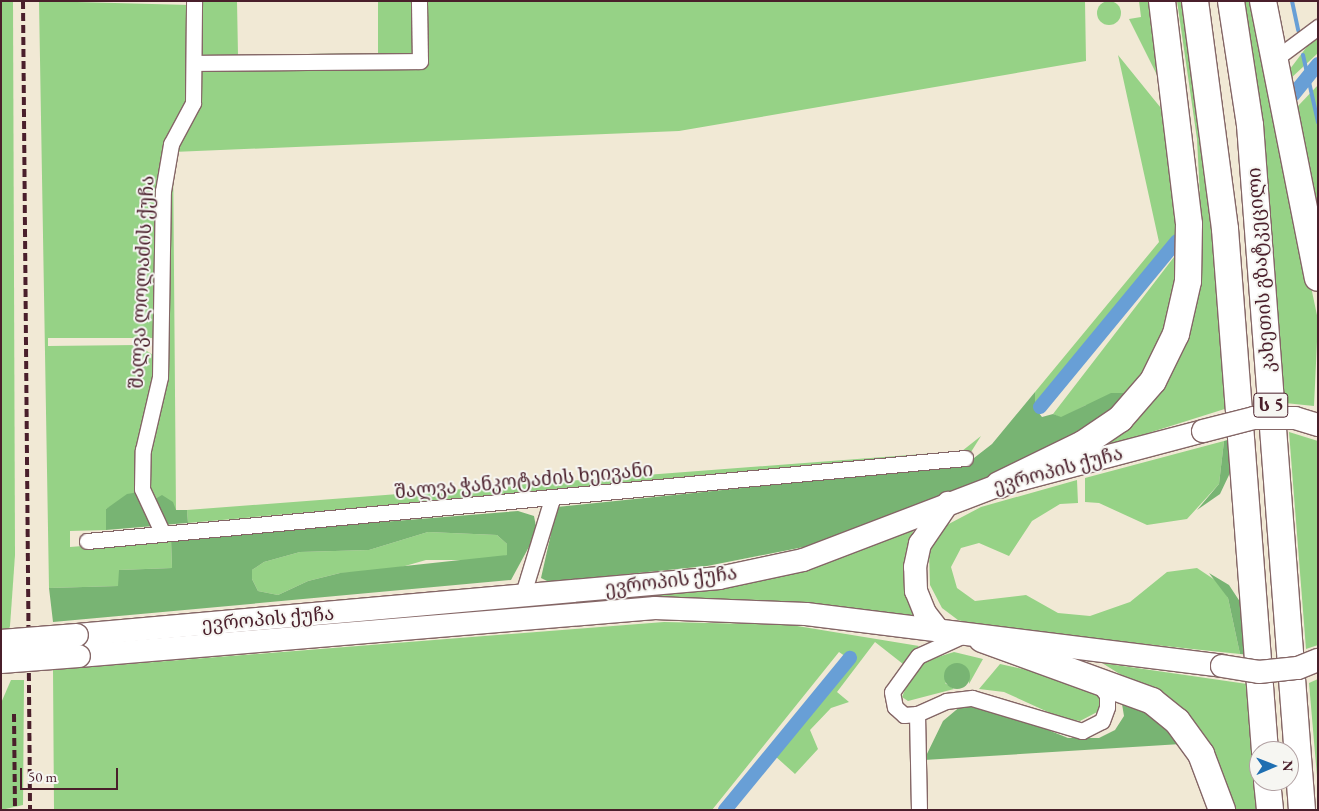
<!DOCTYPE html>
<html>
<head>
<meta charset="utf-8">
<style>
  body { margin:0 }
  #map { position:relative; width:1319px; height:811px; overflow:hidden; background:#f1e9d5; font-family:"EB Garamond","Noto Serif Georgian",serif }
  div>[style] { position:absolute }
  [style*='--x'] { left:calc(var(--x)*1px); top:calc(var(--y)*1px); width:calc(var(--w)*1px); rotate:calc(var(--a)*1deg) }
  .green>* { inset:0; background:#96d286 }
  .round { border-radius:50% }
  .forest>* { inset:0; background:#78b473 }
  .stream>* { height:4px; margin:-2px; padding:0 2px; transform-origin:2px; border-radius:2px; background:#689fd6 }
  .canal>* { height:14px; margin:-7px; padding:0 7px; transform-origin:7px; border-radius:7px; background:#689fd6 }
  .roads { filter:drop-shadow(1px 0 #846666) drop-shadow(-1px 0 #846666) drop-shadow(0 1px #846666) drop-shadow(0 -1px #846666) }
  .street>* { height:15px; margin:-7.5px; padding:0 7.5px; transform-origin:7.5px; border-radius:7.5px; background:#fff }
  .primary>* { height:22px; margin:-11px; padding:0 11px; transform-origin:11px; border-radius:11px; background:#fff }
  .highway>* { height:26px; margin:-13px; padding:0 13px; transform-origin:13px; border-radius:13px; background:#fff }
  .rail>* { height:4px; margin-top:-2px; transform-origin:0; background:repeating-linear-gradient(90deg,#4a1f2b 0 8px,transparent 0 12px) }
  .bridges { filter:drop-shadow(1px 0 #846666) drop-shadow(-1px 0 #846666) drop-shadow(0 1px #846666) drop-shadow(0 -1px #846666) }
  .primary-bridge>* { height:22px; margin:-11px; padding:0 11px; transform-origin:11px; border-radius:11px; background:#fff }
  span { translate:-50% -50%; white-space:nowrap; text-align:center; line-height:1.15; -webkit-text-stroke:4px #f6f6f2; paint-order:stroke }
  .shield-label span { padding:1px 4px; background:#f6f6f2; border:1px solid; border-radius:4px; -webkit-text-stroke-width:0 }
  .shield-label { font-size:18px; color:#4a1f2b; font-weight:700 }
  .street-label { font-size:19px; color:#4a1f2b }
  .frame { position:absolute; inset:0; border:2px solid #4a1f2b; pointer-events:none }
  .north { position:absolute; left:1249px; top:741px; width:50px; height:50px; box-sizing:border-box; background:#f6f6f2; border:1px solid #b1a0a2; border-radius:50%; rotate:89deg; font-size:14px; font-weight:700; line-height:20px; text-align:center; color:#4a1f2b }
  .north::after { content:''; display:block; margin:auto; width:18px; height:22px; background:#1f6fb2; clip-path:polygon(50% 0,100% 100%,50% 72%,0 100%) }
  .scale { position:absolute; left:20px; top:768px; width:98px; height:22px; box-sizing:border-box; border:2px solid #4a1f2b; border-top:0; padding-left:6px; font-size:15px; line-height:18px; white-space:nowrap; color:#4a1f2b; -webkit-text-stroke:4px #f6f6f2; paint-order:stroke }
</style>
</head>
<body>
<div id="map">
  <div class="green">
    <i class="round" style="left:1097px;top:1px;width:24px;height:24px"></i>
    <i style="clip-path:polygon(1px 1px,13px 1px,15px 555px,10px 626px,1px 656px)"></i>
    <i style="clip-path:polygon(39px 1px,190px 5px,190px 102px,169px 139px,157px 338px,48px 338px,48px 346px,137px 345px,155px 356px,139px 492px,106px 509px,106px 530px,70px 531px,70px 547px,171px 539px,172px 568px,119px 570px,119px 586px,49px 588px)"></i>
    <i style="clip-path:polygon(199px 1px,237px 1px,238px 55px,378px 53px,378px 1px,414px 1px,415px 57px,198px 59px)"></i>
    <i style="clip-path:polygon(421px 1px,1085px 1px,1086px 61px,679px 131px,173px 152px,176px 511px,150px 502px,146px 481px,168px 194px,173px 148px,196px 65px,422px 63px)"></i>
    <i style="clip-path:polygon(1139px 1px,1155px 1px,1172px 105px,1129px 19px,1141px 17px)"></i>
    <i style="clip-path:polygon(1177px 1px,1186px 1px,1208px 141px,1231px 407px,1104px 447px,1143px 410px,1194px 314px,1202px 236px,1197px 139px)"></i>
    <i style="clip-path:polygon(1242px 1px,1251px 1px,1318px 320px,1314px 406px,1285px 403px,1261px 114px)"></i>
    <i style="clip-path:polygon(1318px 32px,1318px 53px,1290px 79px,1290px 69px)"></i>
    <i style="clip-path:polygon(1118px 55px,1169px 118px,1179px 230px,1035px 408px,1035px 392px,1159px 242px)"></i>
    <i style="clip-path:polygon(1318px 85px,1318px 212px,1298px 106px)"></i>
    <i style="clip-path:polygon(1181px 248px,1162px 349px,1119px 407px,1086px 405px,1061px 418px,1053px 414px)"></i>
    <i style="clip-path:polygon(1289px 432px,1318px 441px,1318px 645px,1306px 649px)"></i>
    <i style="clip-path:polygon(981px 436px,971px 452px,961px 454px,188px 523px,187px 510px,962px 451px)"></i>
    <i style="clip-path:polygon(1224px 441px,1219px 484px,1187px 519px,1147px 525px,1099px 503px,1085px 502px,1085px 478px)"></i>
    <i style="clip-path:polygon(1077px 480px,1078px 503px,1060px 504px,1032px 521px,1009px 556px,979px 543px,961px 548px,951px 567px,957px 588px,975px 601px,1026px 595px,1058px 613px,1090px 616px,1130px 602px,1167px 572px,1197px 568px,1221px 584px,1228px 598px,1240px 654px,983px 627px,958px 620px,942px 608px,930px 585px,929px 552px,943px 527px,981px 507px)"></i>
    <i style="clip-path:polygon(914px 529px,905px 555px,914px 618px,760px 600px,646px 597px,758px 578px)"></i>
    <i style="clip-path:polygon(428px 532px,497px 535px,507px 544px,507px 555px,493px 560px,426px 560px,384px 572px,340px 573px,308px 581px,278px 595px,258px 591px,252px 579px,252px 570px,264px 562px,300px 552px,369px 550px)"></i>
    <i style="clip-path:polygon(664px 622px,791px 625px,919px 646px,903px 664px,875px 642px,837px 692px,849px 702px,831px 708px,810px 730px,818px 749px,795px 774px,775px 756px,852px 661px,839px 652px,712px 810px,54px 810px,53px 670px)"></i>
    <i style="clip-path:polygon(954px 652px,983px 659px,969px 684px,969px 671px,945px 683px,954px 689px,908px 701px,902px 697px,912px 673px,928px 660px)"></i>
    <i style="clip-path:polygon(1102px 663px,1254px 685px,1264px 810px,1235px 810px,1214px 750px,1189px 717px)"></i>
    <i style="clip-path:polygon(1000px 664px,1089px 684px,1102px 700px,1099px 711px,1080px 721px,1059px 717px,1004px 692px,979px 689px)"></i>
    <i style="clip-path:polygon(1318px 679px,1318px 788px,1309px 683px)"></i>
    <i style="clip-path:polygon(11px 680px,24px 680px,23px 805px,1px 810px,1px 703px)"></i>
  </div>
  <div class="forest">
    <i style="clip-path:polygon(1035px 392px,1035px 408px,1042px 417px,1053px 414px,1061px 417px,1111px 393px,1126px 393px,1119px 407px,1094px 426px,968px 487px,824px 543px,707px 566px,549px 582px,541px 578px,557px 507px,965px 465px,992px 444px)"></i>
    <i style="clip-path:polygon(1234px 438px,1235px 458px,1229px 475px,1220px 494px,1197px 510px,1219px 484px,1224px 441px)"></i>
    <i style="clip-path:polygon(139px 492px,154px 526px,106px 530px,106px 509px,127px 494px)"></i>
    <i style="clip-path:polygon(162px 495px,173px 502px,176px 510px,187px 510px,188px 523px,161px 525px,150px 502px)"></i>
    <i style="clip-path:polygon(evenodd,518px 511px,534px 516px,537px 532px,511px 580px,53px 622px,49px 588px,118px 586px,119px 570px,172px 568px,171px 539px,518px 511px,428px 532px,497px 535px,507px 544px,507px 555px,340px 573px,308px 581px,278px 595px,258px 591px,252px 579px,252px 570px,264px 562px,300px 552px,369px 550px,428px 532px)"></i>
    <i style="clip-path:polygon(1209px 573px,1229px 585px,1248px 614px,1251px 655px,1240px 654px,1228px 598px)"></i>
    <i class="round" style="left:944px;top:663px;width:26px;height:26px"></i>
    <i style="clip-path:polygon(1121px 698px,1155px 716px,1181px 744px,924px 760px,943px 721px,962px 705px,1016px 717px,1068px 738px,1099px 738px,1115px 730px,1124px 716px)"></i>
  </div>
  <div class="stream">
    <i style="--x:1292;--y:1;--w:30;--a:78"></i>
    <i style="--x:1303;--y:55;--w:69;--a:77.4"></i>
  </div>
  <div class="canal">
    <i style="--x:1293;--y:95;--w:40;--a:-51"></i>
    <i style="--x:1040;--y:407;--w:215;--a:-50.5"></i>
    <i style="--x:725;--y:810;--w:197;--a:-50.6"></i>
  </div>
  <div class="roads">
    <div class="street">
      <i style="--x:1275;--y:59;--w:54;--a:-36.7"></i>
      <i style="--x:194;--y:63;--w:226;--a:-0.5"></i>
      <i style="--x:420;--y:61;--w:60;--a:-91"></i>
      <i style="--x:163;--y:534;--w:50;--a:-115"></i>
      <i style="--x:142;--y:489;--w:39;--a:-89"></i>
      <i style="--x:143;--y:450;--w:75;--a:-76.9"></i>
      <i style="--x:160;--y:377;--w:186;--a:-89.1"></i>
      <i style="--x:163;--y:191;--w:48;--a:-80.3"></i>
      <i style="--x:171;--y:144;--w:47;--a:-61.8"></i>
      <i style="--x:193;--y:103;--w:102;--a:-89.4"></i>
      <i style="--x:87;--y:541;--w:882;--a:-5.4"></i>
      <i style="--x:522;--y:597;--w:102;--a:-73"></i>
      <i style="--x:962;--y:636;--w:48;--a:155.6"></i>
      <i style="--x:918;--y:656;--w:44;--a:125.8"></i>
      <i style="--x:892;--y:692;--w:15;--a:79"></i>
      <i style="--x:895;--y:707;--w:12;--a:42"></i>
      <i style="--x:904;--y:715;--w:13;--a:-4"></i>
      <i style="--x:917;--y:714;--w:32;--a:-24"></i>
      <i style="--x:946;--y:701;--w:26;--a:-7"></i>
      <i style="--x:972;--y:698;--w:115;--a:16.7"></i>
      <i style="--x:1082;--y:731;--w:22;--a:-27"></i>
      <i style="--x:1102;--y:721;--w:15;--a:-70"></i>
      <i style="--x:1107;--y:707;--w:12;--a:-90"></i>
      <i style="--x:1107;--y:695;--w:15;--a:-127"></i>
      <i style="--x:917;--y:714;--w:96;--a:88.8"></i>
    </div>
    <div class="primary">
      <i style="--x:939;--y:631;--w:23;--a:-128"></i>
      <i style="--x:925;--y:613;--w:24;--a:-112"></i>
      <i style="--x:916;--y:591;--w:24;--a:-92"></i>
      <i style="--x:915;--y:567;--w:24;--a:-78"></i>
      <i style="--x:920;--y:544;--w:50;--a:-55.7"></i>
      <i style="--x:77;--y:635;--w:645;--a:-5.07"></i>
      <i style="--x:719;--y:578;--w:86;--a:-12.1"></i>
      <i style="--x:803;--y:560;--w:210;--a:-20.9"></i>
      <i style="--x:999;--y:485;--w:211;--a:-14.8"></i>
      <i style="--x:79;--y:656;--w:578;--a:-4.76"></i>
      <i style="--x:655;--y:608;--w:151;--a:2.3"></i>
      <i style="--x:806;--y:614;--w:419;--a:7.1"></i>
    </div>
    <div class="highway">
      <i style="--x:1195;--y:1;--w:230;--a:82.5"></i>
      <i style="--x:1225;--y:229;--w:524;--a:85.62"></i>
      <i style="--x:1231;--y:1;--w:125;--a:81.3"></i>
      <i style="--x:1250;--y:125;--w:687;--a:85.66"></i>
      <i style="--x:1263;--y:1;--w:282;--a:78.8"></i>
      <i style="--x:999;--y:485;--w:93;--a:-26"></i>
      <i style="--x:1083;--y:444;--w:45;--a:-34"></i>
      <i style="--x:1120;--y:419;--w:50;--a:-49"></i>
      <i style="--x:1153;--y:381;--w:52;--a:-63.9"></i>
      <i style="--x:1176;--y:334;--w:54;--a:-77.2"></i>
      <i style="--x:1188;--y:281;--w:57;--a:-89"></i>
      <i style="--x:1189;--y:224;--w:225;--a:-96.9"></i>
      <i style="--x:982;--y:639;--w:181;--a:20"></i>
      <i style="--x:1152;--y:701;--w:32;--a:39"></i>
      <i style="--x:1177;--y:721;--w:41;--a:54"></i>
      <i style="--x:1201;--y:754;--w:60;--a:69.4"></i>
      <i style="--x:1267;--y:781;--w:29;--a:84"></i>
    </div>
  </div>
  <div class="rail">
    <i style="--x:23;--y:1;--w:809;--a:89.5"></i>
    <i style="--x:14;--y:714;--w:96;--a:89.4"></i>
  </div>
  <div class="bridges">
    <div class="primary-bridge">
      <i style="--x:1203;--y:431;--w:53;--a:-14.3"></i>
      <i style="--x:1254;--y:418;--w:41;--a:0"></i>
      <i style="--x:1295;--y:418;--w:24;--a:17"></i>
      <i style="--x:1;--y:641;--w:76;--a:-4.5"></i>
      <i style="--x:1;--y:662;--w:78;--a:-4.4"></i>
      <i style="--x:1222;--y:666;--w:37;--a:9"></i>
      <i style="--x:1259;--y:672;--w:39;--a:-6"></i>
      <i style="--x:1298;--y:668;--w:22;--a:-22"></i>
    </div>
  </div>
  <div class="shield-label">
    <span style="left:1271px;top:405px">ს 5</span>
  </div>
  <div class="street-label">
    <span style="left:1261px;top:270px;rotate:-94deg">კახეთის გზატკეცილი</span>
    <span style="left:142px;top:282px;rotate:-87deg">შალვა ლოლაძის ქუჩა</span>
    <span style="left:1058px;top:470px;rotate:-15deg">ევროპის ქუჩა</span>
    <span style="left:524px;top:481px;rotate:-5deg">შალვა ჭანკოტაძის ხეივანი</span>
    <span style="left:671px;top:581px;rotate:-7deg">ევროპის ქუჩა</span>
    <span style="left:268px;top:619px;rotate:-5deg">ევროპის ქუჩა</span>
  </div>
  <div class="frame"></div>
  <div class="north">N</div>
  <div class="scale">50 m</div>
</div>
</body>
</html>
